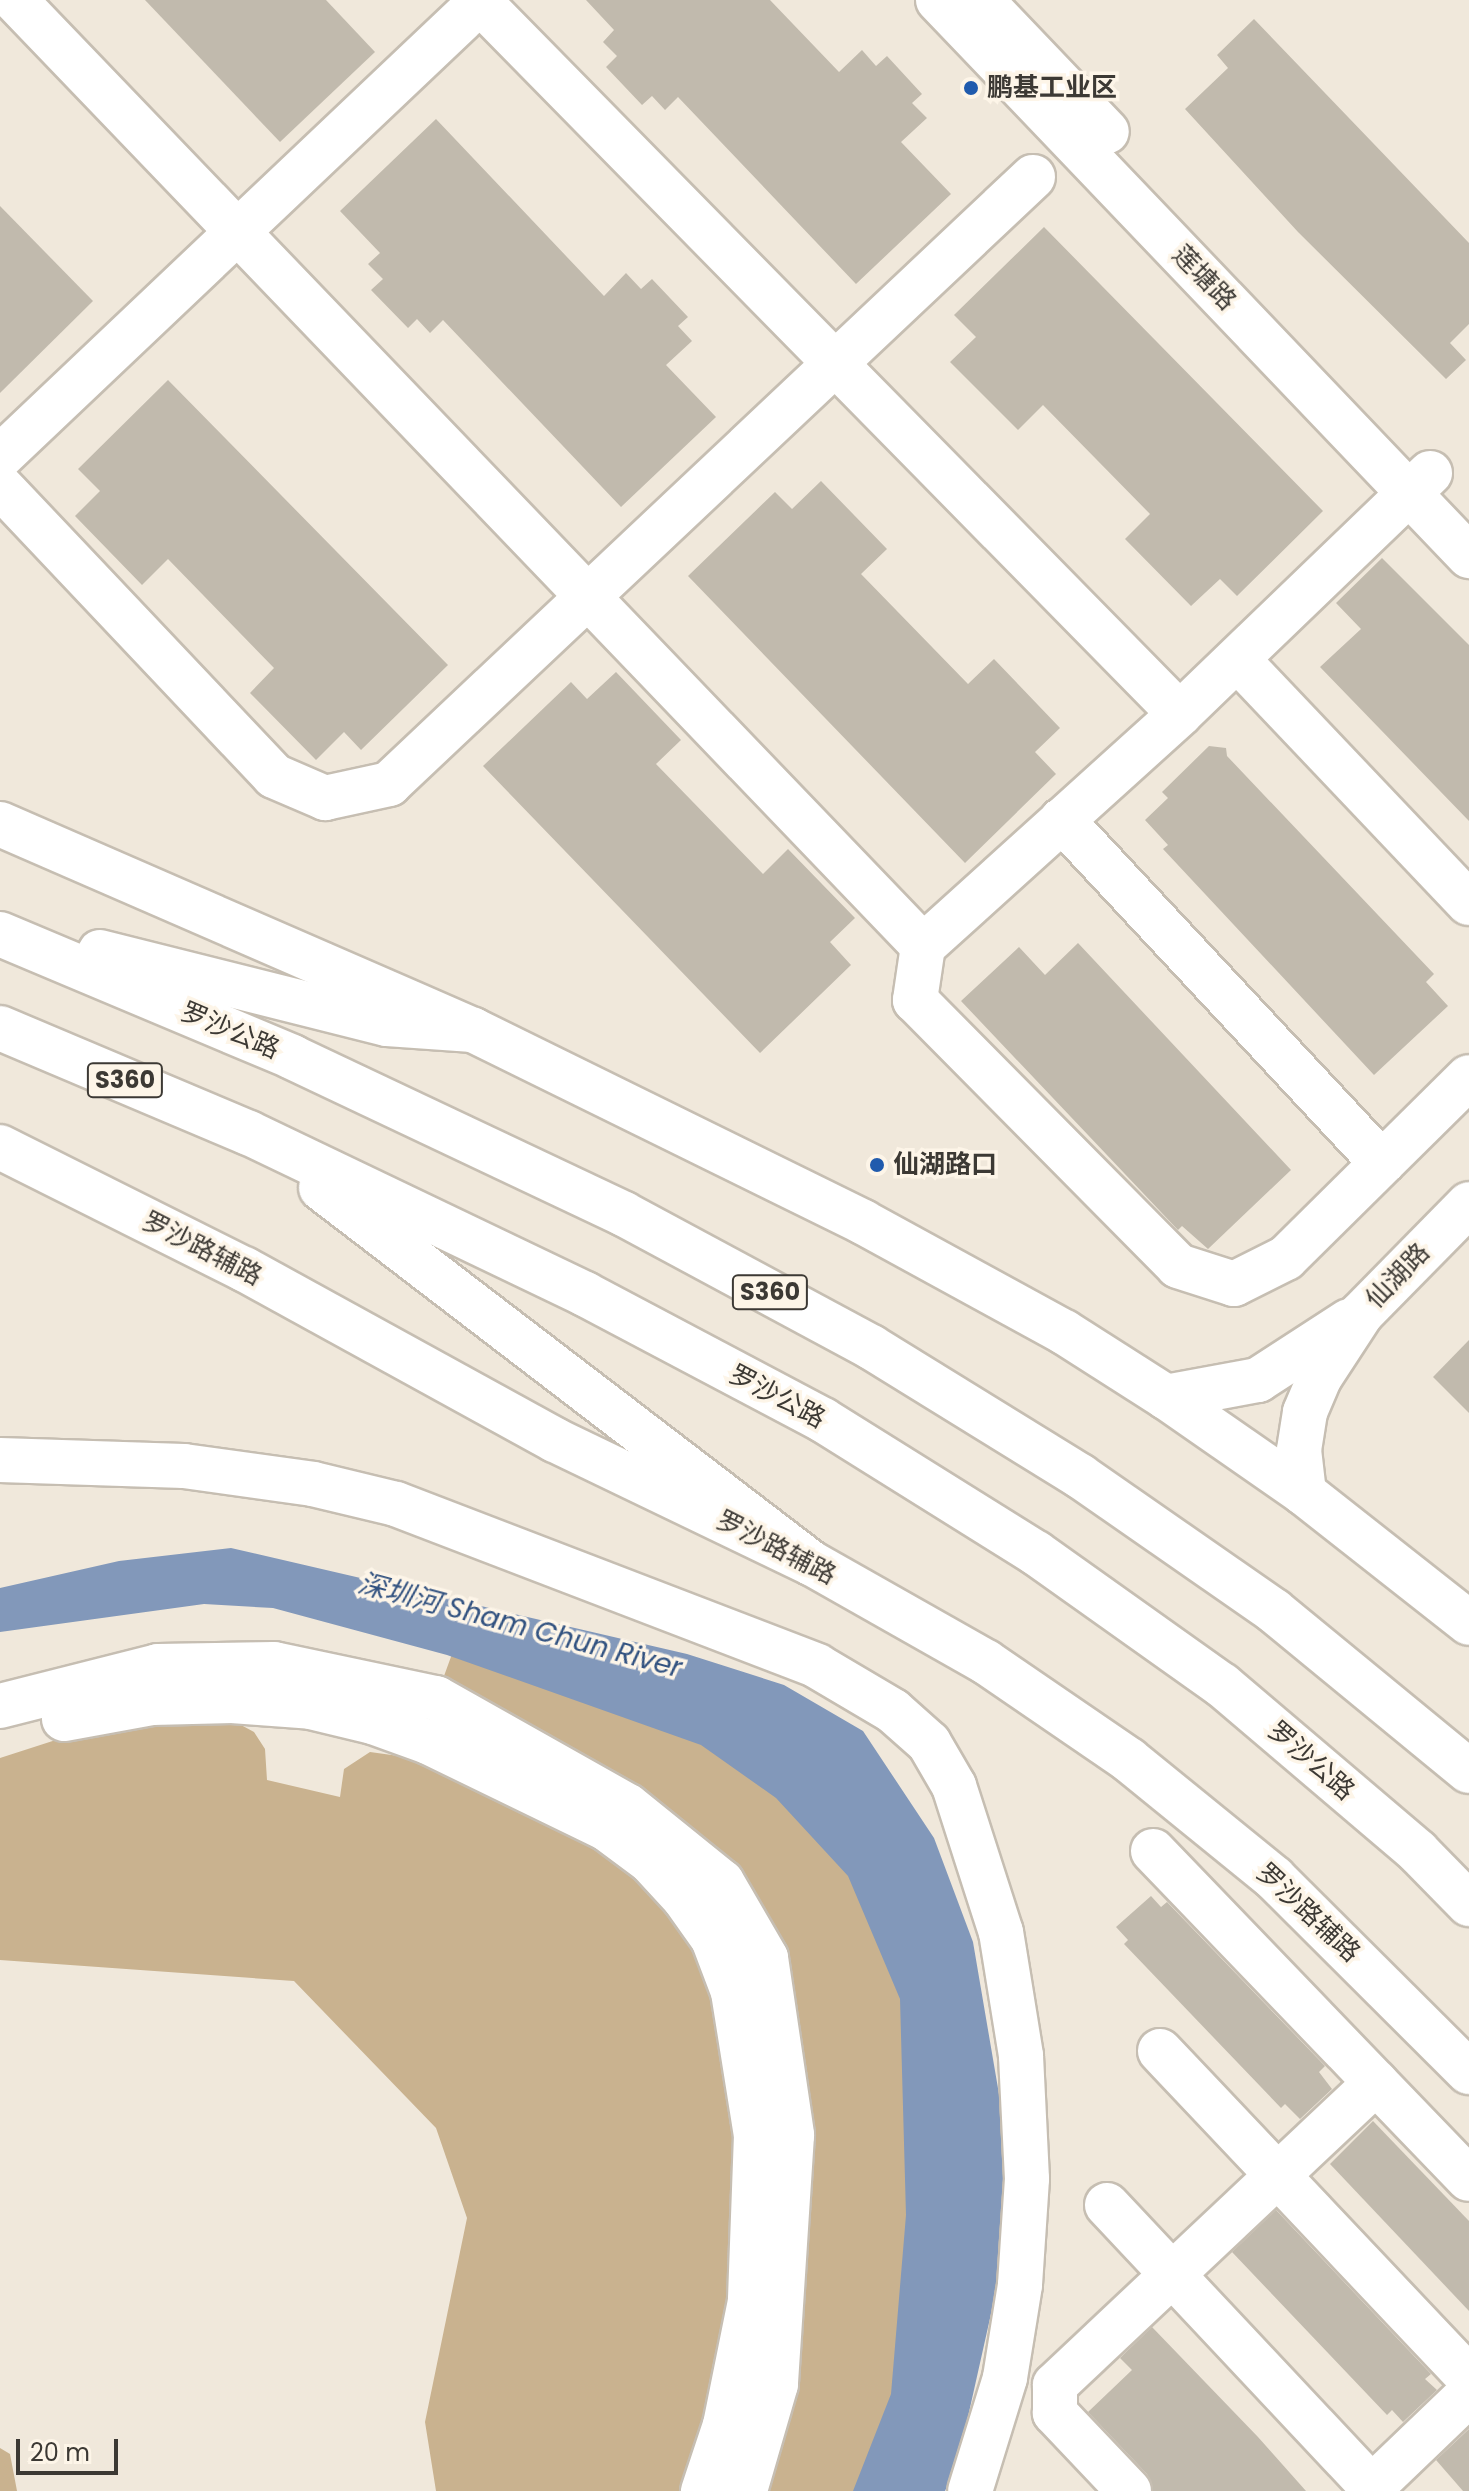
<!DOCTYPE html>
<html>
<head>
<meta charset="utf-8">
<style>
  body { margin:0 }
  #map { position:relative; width:1469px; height:2491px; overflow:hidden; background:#f0e8db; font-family:Poppins,"Noto Sans SC",sans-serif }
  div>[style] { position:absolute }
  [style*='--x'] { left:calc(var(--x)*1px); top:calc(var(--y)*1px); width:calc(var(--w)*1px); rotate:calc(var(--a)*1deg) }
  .green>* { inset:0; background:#c9b28f }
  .water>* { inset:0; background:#8298ba }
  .building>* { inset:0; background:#c1baad }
  .roads { filter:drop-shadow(2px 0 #c6beb2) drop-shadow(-2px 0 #c6beb2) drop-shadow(0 2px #c6beb2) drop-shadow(0 -2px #c6beb2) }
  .minor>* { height:44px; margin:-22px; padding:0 22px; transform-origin:22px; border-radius:22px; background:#fff }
  .major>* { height:44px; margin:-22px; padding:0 22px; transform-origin:22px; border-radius:22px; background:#fff }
  .highway>* { height:44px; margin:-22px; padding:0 22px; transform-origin:22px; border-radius:22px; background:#fff }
  .dots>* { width:22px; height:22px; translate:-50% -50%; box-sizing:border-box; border:4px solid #fdf5e8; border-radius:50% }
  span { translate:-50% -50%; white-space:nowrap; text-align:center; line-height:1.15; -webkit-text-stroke:7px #fdf5e8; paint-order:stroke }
  .shield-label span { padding:2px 6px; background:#fdf5e8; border:2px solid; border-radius:6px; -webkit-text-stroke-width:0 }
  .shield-label { font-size:24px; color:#3c3934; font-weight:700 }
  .poi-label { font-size:26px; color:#3c3934; font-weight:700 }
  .left { translate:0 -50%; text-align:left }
  .street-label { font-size:26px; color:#3c3934 }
  .water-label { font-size:28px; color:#325280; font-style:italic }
  .scale { position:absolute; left:16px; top:2439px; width:102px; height:36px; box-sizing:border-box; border:4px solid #3c3934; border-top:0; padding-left:10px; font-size:24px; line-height:28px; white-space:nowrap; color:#3c3934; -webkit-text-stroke:6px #fdf5e8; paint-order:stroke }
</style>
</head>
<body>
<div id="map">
  <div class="green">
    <i style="clip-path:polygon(460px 1632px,867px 1796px,944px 1995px,896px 2491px,763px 2491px,757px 1942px,436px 1698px)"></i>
    <i style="clip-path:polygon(230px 1719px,254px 1732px,265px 1749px,267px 1780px,340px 1797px,344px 1769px,370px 1752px,406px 1757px,533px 1818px,626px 1855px,689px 1924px,716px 1981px,744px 2118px,739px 2239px,714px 2412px,685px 2491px,436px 2491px,425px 2422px,467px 2218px,436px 2128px,294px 1981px,0 1960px,0 1758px,96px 1727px)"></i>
    <i style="clip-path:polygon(0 2448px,10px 2454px,17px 2491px,0 2491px)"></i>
  </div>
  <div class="water">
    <i style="clip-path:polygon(231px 1548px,687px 1654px,784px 1685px,863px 1731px,934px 1838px,973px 1942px,1007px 2141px,999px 2278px,959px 2457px,945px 2491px,853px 2491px,891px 2394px,906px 2215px,900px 1999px,848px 1876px,776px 1798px,701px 1745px,447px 1655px,273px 1608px,204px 1604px,0 1632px,0 1588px,119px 1561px)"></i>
  </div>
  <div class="building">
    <i style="clip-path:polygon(145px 0,326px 0,375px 52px,280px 142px)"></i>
    <i style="clip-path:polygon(586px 0,770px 0,839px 72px,862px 50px,876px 66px,887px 56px,922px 94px,912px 103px,927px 118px,901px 142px,951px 194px,856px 284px,678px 97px,665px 110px,652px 96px,642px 105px,606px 67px,617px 56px,603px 42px,614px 30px)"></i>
    <i style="clip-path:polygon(1254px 19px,1469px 243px,1469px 324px,1450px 343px,1466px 360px,1446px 379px,1298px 232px,1185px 109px,1228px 68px,1217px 55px)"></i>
    <i style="clip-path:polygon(436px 119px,604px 296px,626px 273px,641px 289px,652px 279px,688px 317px,678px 326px,692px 341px,666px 365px,716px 417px,621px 507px,443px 320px,430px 333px,417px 319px,408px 328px,371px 290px,383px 279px,368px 264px,380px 253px,340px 211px)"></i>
    <i style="clip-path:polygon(0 206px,93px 301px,0 393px)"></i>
    <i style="clip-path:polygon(1044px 227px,1323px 511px,1237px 596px,1220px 579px,1191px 606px,1125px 539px,1150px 514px,1043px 405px,1018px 430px,950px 362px,976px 337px,954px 315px)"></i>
    <i style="clip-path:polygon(168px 380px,448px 665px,361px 750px,344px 732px,316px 760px,250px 693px,274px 668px,168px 559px,142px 585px,75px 516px,100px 491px,78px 469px)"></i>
    <i style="clip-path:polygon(821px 481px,887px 549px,861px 574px,968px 684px,994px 659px,1060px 728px,1035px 752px,1056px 774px,965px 863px,688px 576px,775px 492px,792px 509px)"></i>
    <i style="clip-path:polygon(1382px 558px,1469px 645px,1469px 821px,1320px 667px,1361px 629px,1336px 603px)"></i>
    <i style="clip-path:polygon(616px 672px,681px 740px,656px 764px,763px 874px,788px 849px,855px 918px,830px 942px,851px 965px,760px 1053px,483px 766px,571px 682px,587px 699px)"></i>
    <i style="clip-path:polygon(1209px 746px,1226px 748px,1227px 756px,1434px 974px,1426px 982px,1448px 1006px,1374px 1075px,1163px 849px,1168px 845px,1145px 820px,1168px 798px,1162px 792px)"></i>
    <i style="clip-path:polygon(1078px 943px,1291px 1170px,1208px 1249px,1182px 1226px,1178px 1230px,961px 1001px,1019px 947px,1045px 975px)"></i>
    <i style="clip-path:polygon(1469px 1340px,1469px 1413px,1433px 1377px)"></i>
    <i style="clip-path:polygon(1151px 1896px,1161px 1907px,1167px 1902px,1325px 2066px,1319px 2072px,1332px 2089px,1300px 2119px,1285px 2104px,1281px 2108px,1124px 1944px,1128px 1940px,1116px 1927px)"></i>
    <i style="clip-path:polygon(1373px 2121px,1469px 2221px,1469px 2311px,1330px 2164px)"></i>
    <i style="clip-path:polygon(1276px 2210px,1431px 2374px,1425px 2379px,1437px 2390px,1403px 2422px,1392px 2410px,1387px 2415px,1232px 2252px)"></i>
    <i style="clip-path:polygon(1152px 2327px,1258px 2437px,1306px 2491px,1153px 2491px,1147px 2474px,1088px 2412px,1132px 2370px,1120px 2358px)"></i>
    <i style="clip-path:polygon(1469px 2429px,1469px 2491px,1463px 2491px,1436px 2460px)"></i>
  </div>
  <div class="roads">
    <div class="minor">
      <i style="--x:15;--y:0;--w:1311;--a:46.17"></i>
      <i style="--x:478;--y:0;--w:1001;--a:45.49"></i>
      <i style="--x:938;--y:0;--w:769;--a:46.32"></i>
      <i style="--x:981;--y:0;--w:182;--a:46.3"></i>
      <i style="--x:0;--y:457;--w:664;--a:-43.47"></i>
      <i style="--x:1430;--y:473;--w:347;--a:136.1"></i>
      <i style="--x:1180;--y:714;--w:346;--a:137.9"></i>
      <i style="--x:923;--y:946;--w:55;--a:98.4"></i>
      <i style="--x:915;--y:1000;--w:374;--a:45.3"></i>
      <i style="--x:1178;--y:1266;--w:59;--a:17.8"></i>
      <i style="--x:1234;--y:1284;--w:58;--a:-26.6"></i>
      <i style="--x:1286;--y:1258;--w:257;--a:-44.7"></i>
      <i style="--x:0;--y:486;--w:399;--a:46.6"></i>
      <i style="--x:274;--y:776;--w:56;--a:23.3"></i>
      <i style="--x:325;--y:798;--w:66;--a:-12.3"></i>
      <i style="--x:389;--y:784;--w:885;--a:-43.31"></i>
      <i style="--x:1238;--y:660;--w:335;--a:46.5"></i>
      <i style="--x:1062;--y:820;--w:469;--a:47"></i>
      <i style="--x:1166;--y:1397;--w:94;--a:-10.5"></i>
      <i style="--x:1258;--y:1380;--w:108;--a:-33"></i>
      <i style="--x:0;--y:1460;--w:184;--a:1.9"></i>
      <i style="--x:184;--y:1466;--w:130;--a:7.9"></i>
      <i style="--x:313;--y:1484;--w:85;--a:13.5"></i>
      <i style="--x:396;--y:1504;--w:451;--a:21"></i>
      <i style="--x:817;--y:1666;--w:88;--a:30.6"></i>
      <i style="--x:893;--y:1711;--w:48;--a:41.6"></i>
      <i style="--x:929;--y:1743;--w:50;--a:59.8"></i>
      <i style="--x:954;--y:1786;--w:153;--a:72.2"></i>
      <i style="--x:1001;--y:1932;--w:126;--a:80.8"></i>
      <i style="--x:1021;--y:2056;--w:123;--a:87.2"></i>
      <i style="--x:1027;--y:2179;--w:106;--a:93.8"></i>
      <i style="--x:1020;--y:2285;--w:94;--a:99.2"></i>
      <i style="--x:1005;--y:2378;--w:118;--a:107.2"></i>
      <i style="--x:1304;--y:1493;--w:43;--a:-96.6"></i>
      <i style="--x:1299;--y:1450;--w:38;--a:-81"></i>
      <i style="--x:1305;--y:1412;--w:38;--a:-67"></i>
      <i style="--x:1320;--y:1377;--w:75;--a:-56.9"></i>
      <i style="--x:1361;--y:1314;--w:154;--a:-45.5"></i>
      <i style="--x:0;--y:1706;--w:163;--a:-14.2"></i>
      <i style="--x:158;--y:1666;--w:116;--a:-1"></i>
      <i style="--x:274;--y:1664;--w:166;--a:11.9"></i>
      <i style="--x:436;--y:1698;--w:220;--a:29.4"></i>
      <i style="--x:628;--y:1806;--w:121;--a:39"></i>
      <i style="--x:722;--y:1882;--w:88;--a:59.9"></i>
      <i style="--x:766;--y:1958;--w:179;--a:81.6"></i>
      <i style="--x:792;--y:2135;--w:250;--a:93.7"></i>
      <i style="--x:776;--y:2384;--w:111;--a:106.2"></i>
      <i style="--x:64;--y:1719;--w:89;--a:-10.3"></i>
      <i style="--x:152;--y:1703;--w:80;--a:-1.4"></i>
      <i style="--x:232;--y:1701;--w:79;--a:4.3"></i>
      <i style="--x:311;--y:1707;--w:64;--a:13.6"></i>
      <i style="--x:373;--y:1722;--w:59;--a:20"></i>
      <i style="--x:428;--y:1742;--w:199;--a:25.9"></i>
      <i style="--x:607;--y:1829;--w:54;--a:36.7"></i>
      <i style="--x:650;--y:1861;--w:50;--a:47.4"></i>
      <i style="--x:684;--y:1898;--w:50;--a:54.7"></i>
      <i style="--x:713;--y:1939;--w:57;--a:69.3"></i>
      <i style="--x:733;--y:1992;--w:145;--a:80.9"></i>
      <i style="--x:756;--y:2135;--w:166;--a:92.1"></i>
      <i style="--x:750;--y:2301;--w:126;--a:101.4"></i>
      <i style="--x:725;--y:2425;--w:70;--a:108.4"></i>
      <i style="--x:1153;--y:1851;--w:455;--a:46.1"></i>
      <i style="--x:1160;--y:2051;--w:450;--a:46.6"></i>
      <i style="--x:1107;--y:2205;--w:393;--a:46.8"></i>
      <i style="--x:1372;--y:2487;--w:134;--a:-43.8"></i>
      <i style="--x:1129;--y:2491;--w:108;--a:-133.5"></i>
      <i style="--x:1055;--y:2413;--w:28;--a:-90"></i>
      <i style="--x:1055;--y:2385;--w:441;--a:-43.3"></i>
    </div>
    <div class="major">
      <i style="--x:0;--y:824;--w:516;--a:23.53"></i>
      <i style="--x:473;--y:1030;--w:435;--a:26.2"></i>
      <i style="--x:863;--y:1222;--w:229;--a:28.7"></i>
      <i style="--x:1064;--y:1332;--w:121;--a:32.5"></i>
      <i style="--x:1166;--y:1397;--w:168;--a:34.8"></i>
      <i style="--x:1304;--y:1493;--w:210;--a:38.2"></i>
      <i style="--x:0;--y:1147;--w:273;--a:26.6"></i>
      <i style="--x:244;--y:1269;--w:355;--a:28.8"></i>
      <i style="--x:555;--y:1440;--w:284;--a:25.7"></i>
      <i style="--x:811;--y:1563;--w:201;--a:29.5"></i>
      <i style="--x:986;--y:1662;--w:173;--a:34.4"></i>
      <i style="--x:1129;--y:1760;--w:187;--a:39.1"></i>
      <i style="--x:1274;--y:1878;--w:275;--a:44.9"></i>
    </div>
    <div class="highway">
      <i style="--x:0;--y:934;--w:317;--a:22.8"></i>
      <i style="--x:292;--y:1057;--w:367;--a:25.3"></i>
      <i style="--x:624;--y:1214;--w:281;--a:28.3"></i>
      <i style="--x:871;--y:1347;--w:246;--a:31.7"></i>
      <i style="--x:1080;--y:1476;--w:236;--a:34.8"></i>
      <i style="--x:1274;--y:1611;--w:252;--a:39.4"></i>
      <i style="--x:100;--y:952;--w:296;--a:14.1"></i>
      <i style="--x:387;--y:1024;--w:86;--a:4"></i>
      <i style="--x:0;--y:1028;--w:270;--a:22.9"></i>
      <i style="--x:249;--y:1133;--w:373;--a:25.6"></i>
      <i style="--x:585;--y:1294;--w:269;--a:27.9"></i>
      <i style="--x:823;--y:1420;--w:251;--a:32"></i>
      <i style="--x:1036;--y:1553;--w:228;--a:35.4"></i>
      <i style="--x:1222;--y:1685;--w:257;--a:40.4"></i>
      <i style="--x:1418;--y:1852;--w:73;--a:45.6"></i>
      <i style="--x:321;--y:1188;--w:617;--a:37.43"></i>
    </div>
  </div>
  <div class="dots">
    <i style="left:971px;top:88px;background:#205bad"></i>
    <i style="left:877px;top:1165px;background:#205bad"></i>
  </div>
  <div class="shield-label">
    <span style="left:125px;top:1080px">S360</span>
    <span style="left:770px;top:1292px">S360</span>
  </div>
  <div class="poi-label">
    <span class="left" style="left:987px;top:88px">鹏基工业区</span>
    <span class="left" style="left:893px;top:1165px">仙湖路口</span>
  </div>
  <div class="street-label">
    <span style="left:1204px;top:278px;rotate:46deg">莲塘路</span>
    <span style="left:230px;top:1031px;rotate:23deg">罗沙公路</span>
    <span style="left:202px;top:1249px;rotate:27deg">罗沙路辅路</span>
    <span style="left:1398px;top:1276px;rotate:-46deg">仙湖路</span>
    <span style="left:777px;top:1397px;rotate:28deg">罗沙公路</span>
    <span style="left:776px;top:1548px;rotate:27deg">罗沙路辅路</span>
    <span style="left:1311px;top:1761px;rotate:41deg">罗沙公路</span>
    <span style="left:1308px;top:1913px;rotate:43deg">罗沙路辅路</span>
  </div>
  <div class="water-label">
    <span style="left:520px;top:1626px;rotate:15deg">深圳河 Sham Chun River</span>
  </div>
  <div class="scale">20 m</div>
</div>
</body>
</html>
